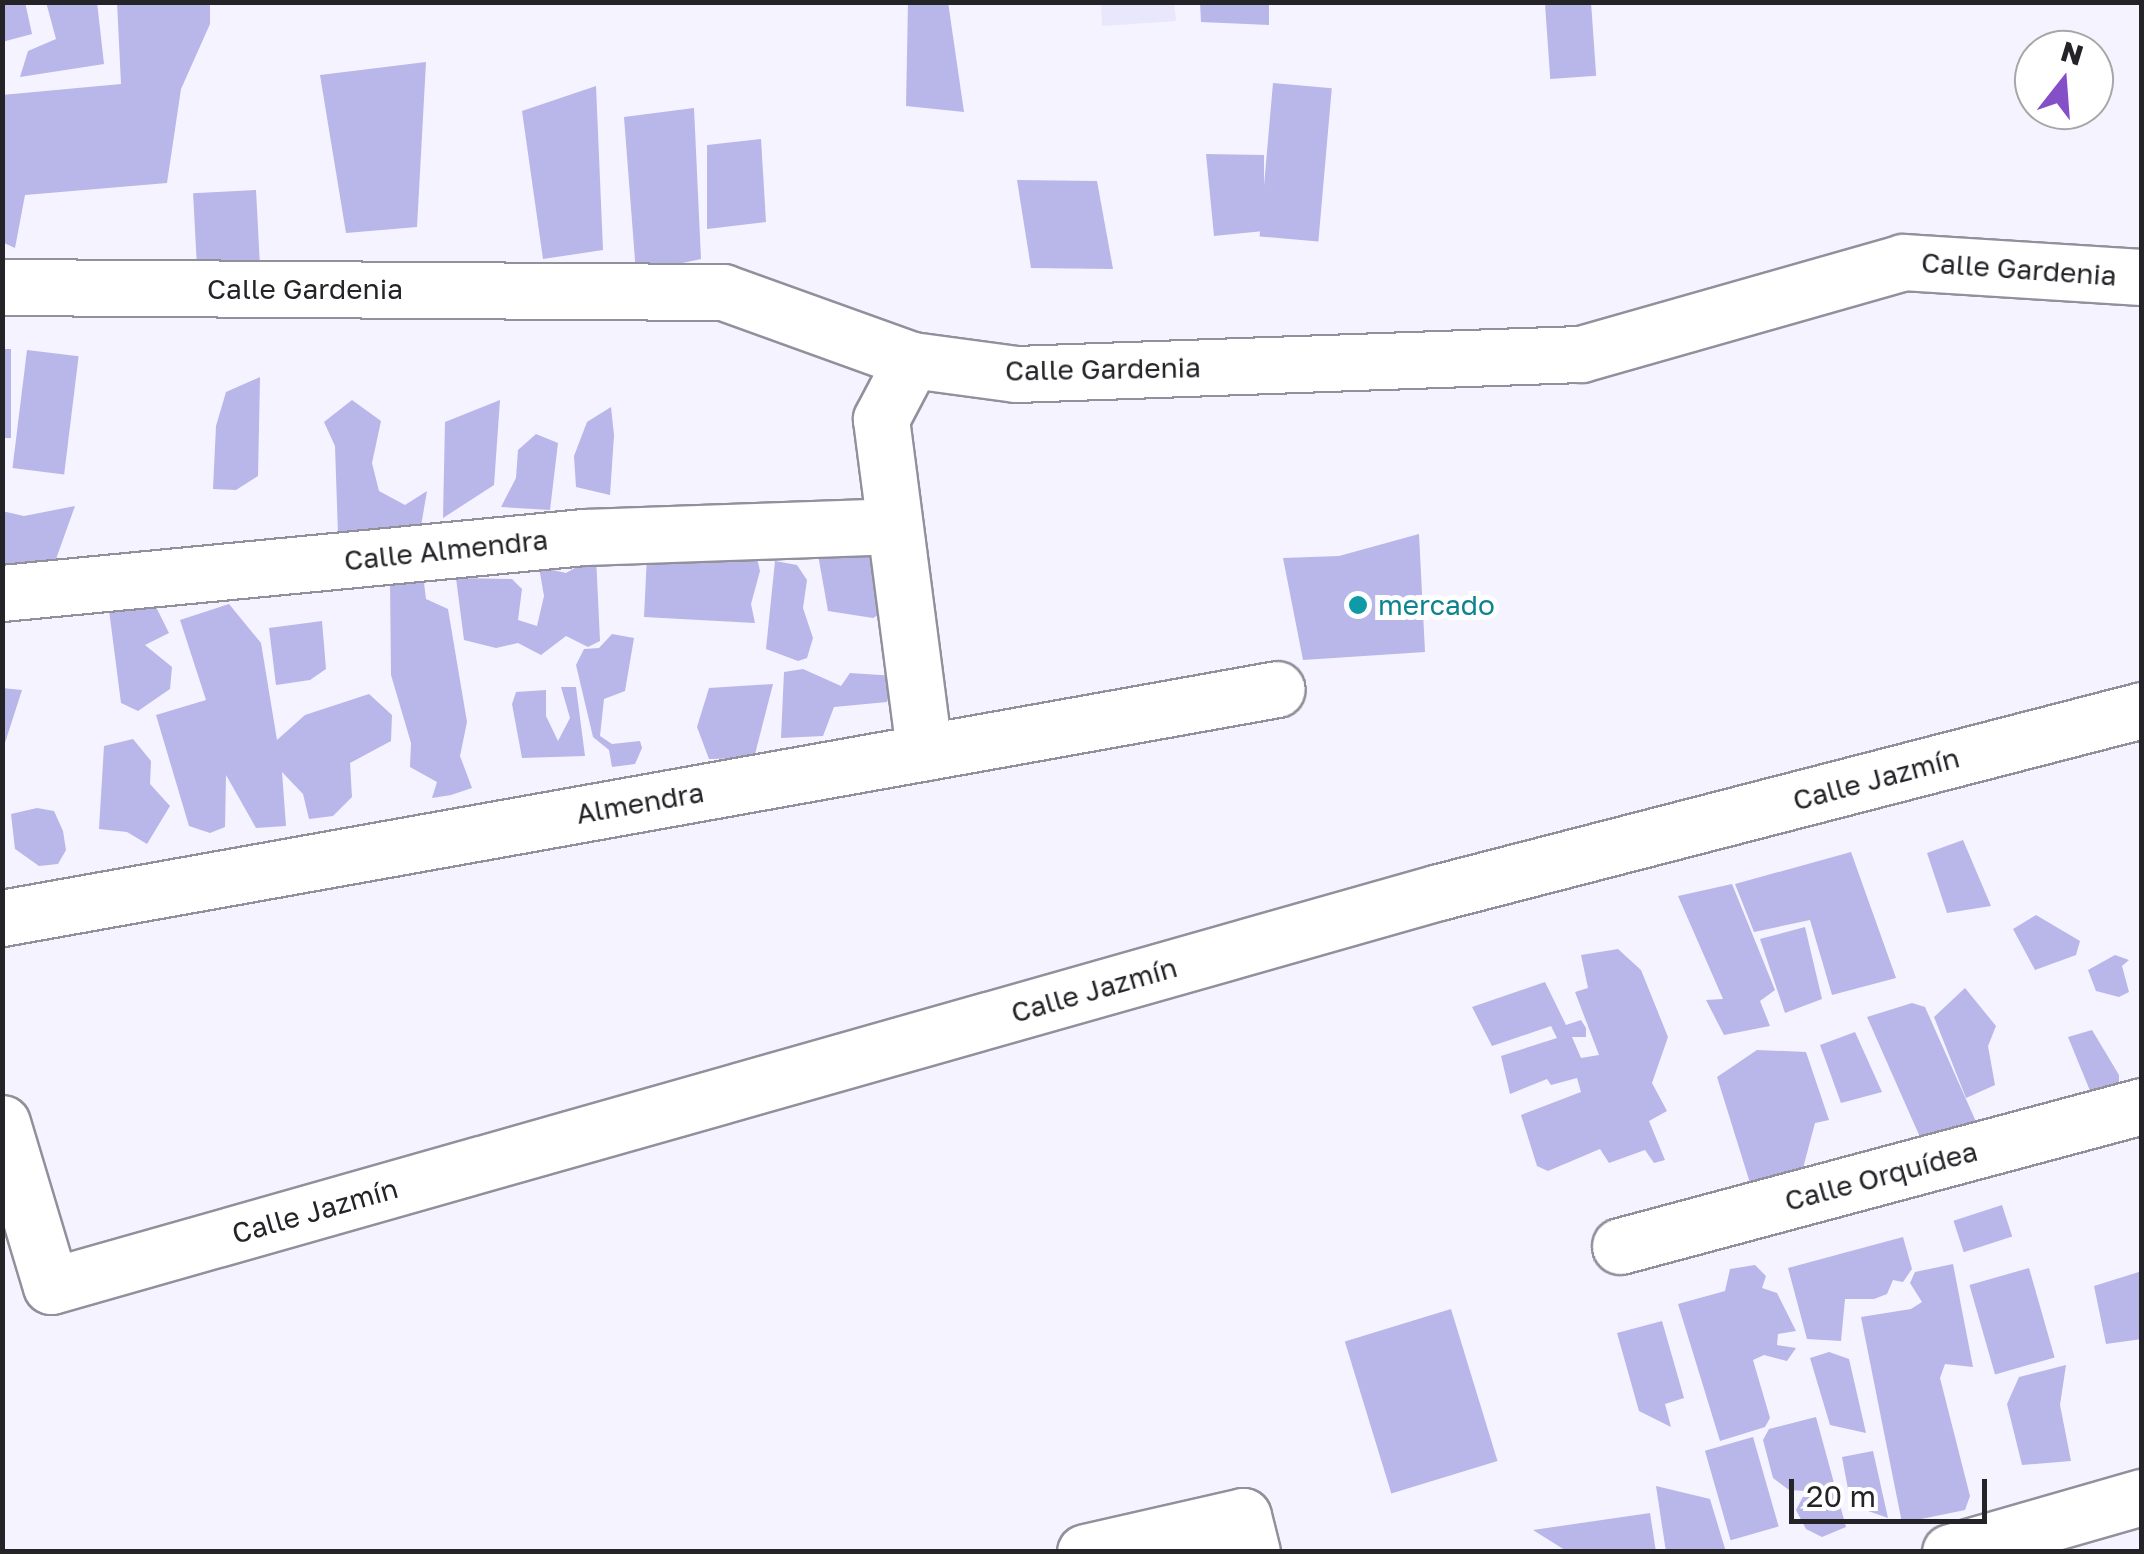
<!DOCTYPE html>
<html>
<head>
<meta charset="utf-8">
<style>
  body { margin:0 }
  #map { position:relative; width:2144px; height:1554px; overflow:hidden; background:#f4f3ff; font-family:"Golos Text",sans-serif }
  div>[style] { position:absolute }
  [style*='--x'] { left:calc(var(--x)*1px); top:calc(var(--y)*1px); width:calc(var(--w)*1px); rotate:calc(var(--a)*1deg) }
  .built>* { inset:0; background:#e8e7fb }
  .building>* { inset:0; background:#b9b6ea; transform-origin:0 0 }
  .roads { filter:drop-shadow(2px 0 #91909b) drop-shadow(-2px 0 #91909b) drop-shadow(0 2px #91909b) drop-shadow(0 -2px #91909b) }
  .minor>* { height:55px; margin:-27.5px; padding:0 27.5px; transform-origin:27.5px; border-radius:27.5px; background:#fff }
  .dots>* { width:28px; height:28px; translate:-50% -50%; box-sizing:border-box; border:5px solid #fff; border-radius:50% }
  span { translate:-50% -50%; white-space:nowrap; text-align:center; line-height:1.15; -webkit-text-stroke:10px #fff; paint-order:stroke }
  .street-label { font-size:28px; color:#242428 }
  .culture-label { font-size:28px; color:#0d838f }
  .left { translate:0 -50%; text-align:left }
  .frame { position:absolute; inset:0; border:5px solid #242428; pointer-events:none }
  .north { position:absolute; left:2014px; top:30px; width:100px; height:100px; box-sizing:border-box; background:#fff; border:2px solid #a7a7a9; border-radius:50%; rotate:17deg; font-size:28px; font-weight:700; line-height:40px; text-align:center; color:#242428 }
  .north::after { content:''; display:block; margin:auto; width:35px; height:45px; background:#8550c7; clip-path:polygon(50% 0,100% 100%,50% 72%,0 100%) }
  .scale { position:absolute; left:1789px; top:1479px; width:198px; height:45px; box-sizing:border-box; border:5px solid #242428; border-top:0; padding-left:12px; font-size:30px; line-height:35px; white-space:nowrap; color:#242428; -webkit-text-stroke:8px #fff; paint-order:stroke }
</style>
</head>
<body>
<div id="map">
  <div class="built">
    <i style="clip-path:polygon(1101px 3px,1174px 3px,1176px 21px,1102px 26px)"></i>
  </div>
  <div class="building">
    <i style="clip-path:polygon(2px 2px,25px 2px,32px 34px,2px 42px)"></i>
    <i style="clip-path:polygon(46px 2px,97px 2px,104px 64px,20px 77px,28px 51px,56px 39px)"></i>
    <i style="clip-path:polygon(117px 2px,210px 2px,210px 24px,181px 89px,167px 183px,25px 195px,15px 248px,2px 242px,2px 95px,121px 84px)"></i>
    <i style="clip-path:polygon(908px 2px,948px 2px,964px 112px,906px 106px)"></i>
    <i style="clip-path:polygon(1200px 2px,1269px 2px,1269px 25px,1201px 22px)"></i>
    <i style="left:1591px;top:2px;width:74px;height:46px;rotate:86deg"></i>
    <i style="clip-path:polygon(426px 62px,417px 227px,346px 233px,320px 75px)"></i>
    <i style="left:1273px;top:83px;width:59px;height:154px;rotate:5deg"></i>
    <i style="clip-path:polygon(596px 86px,603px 250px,543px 259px,522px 111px)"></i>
    <i style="clip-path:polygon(694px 108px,701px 259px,636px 273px,624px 117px)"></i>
    <i style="clip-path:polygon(761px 139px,766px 222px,707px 229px,707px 145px)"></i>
    <i style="clip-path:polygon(1206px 154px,1264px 155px,1264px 231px,1214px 236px)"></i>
    <i style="clip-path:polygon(1017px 180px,1097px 181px,1113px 269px,1031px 268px)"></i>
    <i style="left:256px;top:190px;width:74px;height:63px;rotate:87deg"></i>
    <i style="left:2px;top:349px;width:9px;height:89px"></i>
    <i style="left:27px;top:350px;width:52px;height:119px;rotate:7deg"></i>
    <i style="clip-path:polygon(260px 377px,258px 476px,236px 490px,213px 489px,216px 426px,226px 392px)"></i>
    <i style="clip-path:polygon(352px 400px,381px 421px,372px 463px,379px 491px,405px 505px,427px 491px,421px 526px,338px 535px,335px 446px,324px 422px)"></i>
    <i style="clip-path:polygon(500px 400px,494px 485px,443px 518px,445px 422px)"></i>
    <i style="clip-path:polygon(611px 407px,614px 435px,610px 495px,576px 487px,574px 456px,587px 422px)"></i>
    <i style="clip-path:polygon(536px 434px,558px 443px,550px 510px,501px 507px,516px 478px,518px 450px)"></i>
    <i style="clip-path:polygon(75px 506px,51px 573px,2px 573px,2px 511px,24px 516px)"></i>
    <i style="clip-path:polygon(1419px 534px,1425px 652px,1303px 660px,1283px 558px,1339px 556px)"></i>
    <i style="clip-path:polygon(754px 545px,760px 571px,751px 604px,755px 623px,644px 617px,647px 555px,698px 561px,706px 548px)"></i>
    <i style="clip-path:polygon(873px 546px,882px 613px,873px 618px,828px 611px,817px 549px)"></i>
    <i style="clip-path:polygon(596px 556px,600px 641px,588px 647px,566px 636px,541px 655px,518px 643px,496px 648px,464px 640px,456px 578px,512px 579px,522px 589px,518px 620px,537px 626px,544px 596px,539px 567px,566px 573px)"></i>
    <i style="clip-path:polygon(775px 561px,797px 565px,807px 580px,803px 608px,813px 638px,807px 658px,798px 661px,766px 649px)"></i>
    <i style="clip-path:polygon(390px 582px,424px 583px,426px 599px,448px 609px,467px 722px,460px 756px,472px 788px,451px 795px,432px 798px,437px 782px,410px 767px,411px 743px,391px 675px)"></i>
    <i style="clip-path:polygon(154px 603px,169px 633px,145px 645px,172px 667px,170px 689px,138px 711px,121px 703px,109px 610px)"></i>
    <i style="clip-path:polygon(229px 604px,261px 643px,277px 740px,305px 715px,369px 694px,392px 715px,391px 741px,350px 763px,352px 797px,333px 816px,309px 819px,303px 794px,282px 772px,286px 826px,256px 828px,226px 775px,225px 827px,210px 833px,189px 826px,156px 715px,206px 700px,180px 620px)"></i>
    <i style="clip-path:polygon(322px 621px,326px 669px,310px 680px,276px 685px,269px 628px)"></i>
    <i style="clip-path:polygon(612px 634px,634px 638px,625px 691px,604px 699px,600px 736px,612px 744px,640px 741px,642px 748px,635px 764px,612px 767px,609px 750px,593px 737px,576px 665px,584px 649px,599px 648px)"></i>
    <i style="clip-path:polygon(803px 669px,841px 686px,850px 673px,896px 676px,887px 702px,834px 707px,823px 736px,781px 738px,784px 672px)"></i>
    <i style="clip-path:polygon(773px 684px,754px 758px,709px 759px,697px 727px,709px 688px)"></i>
    <i style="clip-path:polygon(561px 687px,576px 687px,585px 756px,522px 758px,512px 704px,516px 692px,546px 690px,546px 716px,558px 741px,570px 718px)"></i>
    <i style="clip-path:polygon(2px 688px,22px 690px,3px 749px,2px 749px)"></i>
    <i style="clip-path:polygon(133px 739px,151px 761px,150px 784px,170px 806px,147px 844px,127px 832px,99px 829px,104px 746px)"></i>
    <i style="clip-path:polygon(37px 808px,54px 811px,63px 831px,66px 850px,58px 864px,39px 866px,15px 849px,11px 814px)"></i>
    <i style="clip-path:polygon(1963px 840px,1991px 906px,1947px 913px,1927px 853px)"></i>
    <i style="clip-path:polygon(1851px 852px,1896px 978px,1832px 995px,1810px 920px,1754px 932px,1735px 884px)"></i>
    <i style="clip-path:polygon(1732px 884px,1775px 990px,1760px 1001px,1770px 1026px,1724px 1035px,1706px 1000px,1723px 999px,1678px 896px)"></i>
    <i style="clip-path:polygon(2036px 915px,2080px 941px,2076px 955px,2035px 970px,2013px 929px)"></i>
    <i style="clip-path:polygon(1805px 927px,1822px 999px,1785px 1013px,1760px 939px)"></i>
    <i style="clip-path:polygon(1618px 949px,1641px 970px,1668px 1037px,1652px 1083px,1667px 1111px,1649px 1121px,1665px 1160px,1654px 1163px,1645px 1150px,1609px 1163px,1600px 1149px,1548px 1171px,1537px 1166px,1521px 1115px,1581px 1092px,1577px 1078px,1551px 1085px,1547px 1079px,1510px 1094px,1501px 1056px,1557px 1038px,1551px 1026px,1492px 1046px,1472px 1007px,1545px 982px,1566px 1025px,1581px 1020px,1586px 1028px,1586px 1037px,1572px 1037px,1581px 1058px,1599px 1055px,1575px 992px,1588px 988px,1581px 955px)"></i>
    <i style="clip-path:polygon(2115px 955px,2129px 960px,2122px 966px,2129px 992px,2119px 997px,2096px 991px,2088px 970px)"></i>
    <i style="clip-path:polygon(1965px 988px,1996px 1026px,1988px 1046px,1995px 1085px,1966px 1098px,1934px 1017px)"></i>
    <i style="clip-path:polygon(1912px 1003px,1925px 1007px,1985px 1142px,1927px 1153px,1867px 1017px)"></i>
    <i style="clip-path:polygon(2092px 1030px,2119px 1075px,2119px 1098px,2093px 1098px,2068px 1037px)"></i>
    <i style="clip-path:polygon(1855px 1032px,1882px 1092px,1841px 1103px,1820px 1045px)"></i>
    <i style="clip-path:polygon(1757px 1050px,1806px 1052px,1829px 1120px,1815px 1123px,1802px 1172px,1750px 1183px,1717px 1077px)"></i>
    <i style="left:2002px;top:1205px;width:33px;height:51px;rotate:72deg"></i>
    <i style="clip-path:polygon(1903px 1237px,1912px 1269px,1903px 1282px,1893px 1280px,1887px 1294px,1874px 1299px,1845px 1299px,1841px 1341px,1807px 1339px,1788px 1268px)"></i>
    <i style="clip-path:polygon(1953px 1264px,1973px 1367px,1945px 1364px,1940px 1378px,1970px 1496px,1965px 1510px,1902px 1523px,1861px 1317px,1911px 1309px,1922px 1302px,1910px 1283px,1915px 1272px)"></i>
    <i style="clip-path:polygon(1755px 1265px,1766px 1276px,1762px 1288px,1777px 1293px,1796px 1331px,1778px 1334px,1777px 1345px,1796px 1348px,1787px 1361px,1764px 1355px,1753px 1360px,1770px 1418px,1765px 1427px,1720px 1441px,1678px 1304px,1725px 1291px,1730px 1269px)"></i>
    <i style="left:2029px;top:1268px;width:93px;height:62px;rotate:74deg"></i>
    <i style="clip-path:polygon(2142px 1271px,2142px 1339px,2106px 1344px,2094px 1286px)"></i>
    <i style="left:1451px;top:1309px;width:159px;height:111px;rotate:73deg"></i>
    <i style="clip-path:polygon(1662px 1321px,1684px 1398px,1665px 1404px,1671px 1427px,1639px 1411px,1617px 1333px)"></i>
    <i style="clip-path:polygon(1829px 1352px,1849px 1359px,1866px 1433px,1830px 1425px,1810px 1358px)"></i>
    <i style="clip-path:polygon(2066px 1365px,2060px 1405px,2071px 1461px,2022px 1465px,2007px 1404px,2019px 1377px)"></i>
    <i style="clip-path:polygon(1816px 1417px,1846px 1527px,1822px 1537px,1806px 1529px,1796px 1510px,1806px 1491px,1789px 1490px,1773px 1478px,1763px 1440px,1769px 1429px)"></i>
    <i style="left:1753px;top:1437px;width:93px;height:50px;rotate:74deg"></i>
    <i style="clip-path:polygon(1873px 1451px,1888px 1518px,1851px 1505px,1842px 1457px)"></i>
    <i style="clip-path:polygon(1656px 1486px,1710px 1499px,1726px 1552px,1666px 1552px)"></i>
    <i style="clip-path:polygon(1650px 1513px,1656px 1552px,1568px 1552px,1533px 1530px)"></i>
  </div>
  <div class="roads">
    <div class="minor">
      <i style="--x:2;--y:287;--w:721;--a:0.4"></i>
      <i style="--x:723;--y:292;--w:201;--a:19.8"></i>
      <i style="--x:912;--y:360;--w:105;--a:7.7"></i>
      <i style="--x:1016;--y:374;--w:565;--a:-2.03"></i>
      <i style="--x:1581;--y:354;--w:335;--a:-15.9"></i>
      <i style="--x:1903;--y:262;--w:239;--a:3.6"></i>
      <i style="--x:912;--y:360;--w:67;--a:117.7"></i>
      <i style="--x:881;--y:419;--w:336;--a:82.6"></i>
      <i style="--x:2;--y:593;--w:585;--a:-5.5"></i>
      <i style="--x:584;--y:537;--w:308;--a:-2"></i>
      <i style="--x:2;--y:918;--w:1295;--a:-10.18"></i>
      <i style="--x:2;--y:1123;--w:170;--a:73.3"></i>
      <i style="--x:51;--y:1286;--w:1443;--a:-15.85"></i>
      <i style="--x:1439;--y:892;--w:726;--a:-14.51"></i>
      <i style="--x:1620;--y:1246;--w:540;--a:-15.01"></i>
      <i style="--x:1085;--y:1552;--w:162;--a:-12.8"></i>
      <i style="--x:1243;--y:1516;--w:37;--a:76"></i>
      <i style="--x:1950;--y:1552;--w:200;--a:-16"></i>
    </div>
  </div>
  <div class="dots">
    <i style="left:1358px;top:605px;background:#0f9aa8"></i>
  </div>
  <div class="street-label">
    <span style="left:2019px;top:269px;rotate:4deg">Calle Gardenia</span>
    <span style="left:305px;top:289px">Calle Gardenia</span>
    <span style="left:1103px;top:369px;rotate:-1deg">Calle Gardenia</span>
    <span style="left:446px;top:550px;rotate:-6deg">Calle Almendra</span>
    <span style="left:1876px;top:779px;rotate:-15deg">Calle Jazmín</span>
    <span style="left:640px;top:803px;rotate:-10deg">Almendra</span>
    <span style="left:1094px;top:990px;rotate:-16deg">Calle Jazmín</span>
    <span style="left:1881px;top:1176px;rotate:-15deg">Calle Orquídea</span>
    <span style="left:315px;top:1211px;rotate:-16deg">Calle Jazmín</span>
  </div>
  <div class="culture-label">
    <span class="left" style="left:1378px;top:605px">mercado</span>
  </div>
  <div class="frame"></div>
  <div class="north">N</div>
  <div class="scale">20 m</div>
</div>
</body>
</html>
